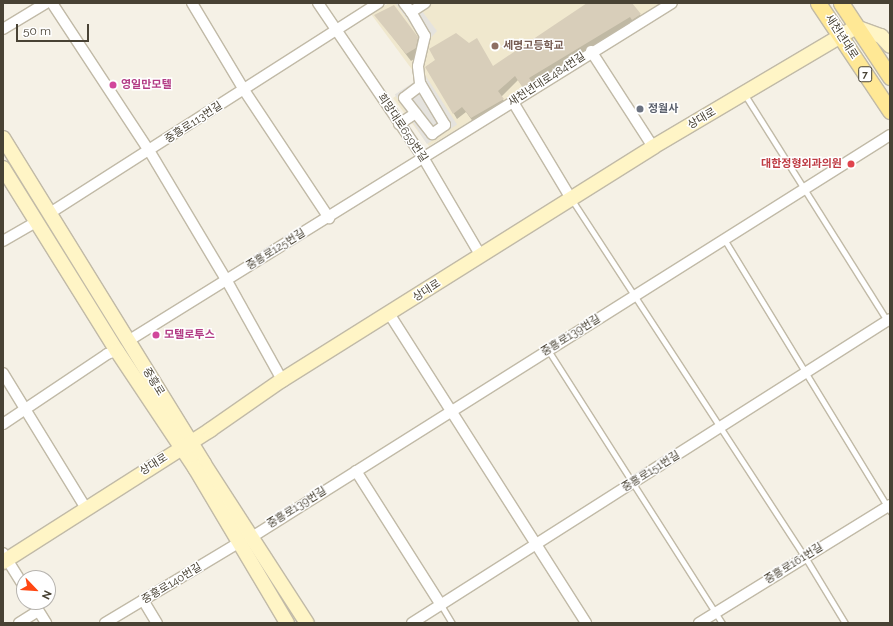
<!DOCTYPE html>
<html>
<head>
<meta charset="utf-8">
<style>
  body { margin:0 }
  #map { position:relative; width:893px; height:626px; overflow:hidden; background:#f5f1e6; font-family:Raleway,"Noto Sans KR",sans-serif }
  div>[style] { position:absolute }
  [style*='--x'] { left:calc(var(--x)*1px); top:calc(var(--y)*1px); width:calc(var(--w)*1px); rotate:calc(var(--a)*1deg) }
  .education>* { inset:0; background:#f0e8ce }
  .parking>* { inset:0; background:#e5e3de; transform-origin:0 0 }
  .shadow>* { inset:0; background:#0003 }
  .building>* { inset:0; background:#d8ceba }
  .roads { filter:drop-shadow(1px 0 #c1baa7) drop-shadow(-1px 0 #c1baa7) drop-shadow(0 1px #c1baa7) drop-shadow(0 -1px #c1baa7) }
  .lane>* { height:5px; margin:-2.5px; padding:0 2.5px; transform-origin:2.5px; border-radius:2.5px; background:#fff }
  .street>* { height:10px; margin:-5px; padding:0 5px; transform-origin:5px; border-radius:5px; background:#fff }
  .secondary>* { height:14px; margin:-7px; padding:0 7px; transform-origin:7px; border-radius:7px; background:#fff5c6 }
  .primary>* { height:15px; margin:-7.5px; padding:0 7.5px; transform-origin:7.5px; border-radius:7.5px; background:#ffe895 }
  .dots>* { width:11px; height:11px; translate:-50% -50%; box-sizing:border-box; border:2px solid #fff; border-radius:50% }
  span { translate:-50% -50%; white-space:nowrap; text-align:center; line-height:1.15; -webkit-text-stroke:3px #fff; paint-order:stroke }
  .shield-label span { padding:1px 3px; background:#fff; border:1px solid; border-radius:3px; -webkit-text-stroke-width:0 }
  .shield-label { font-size:10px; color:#484234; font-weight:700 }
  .street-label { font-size:11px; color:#484234 }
  .education-label { font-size:11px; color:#785e54; font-weight:700 }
  .left { translate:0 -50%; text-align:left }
  .hotel-label { font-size:11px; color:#b23c85; font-weight:700 }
  .worship-label { font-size:11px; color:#5b616d; font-weight:700 }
  .health-label { font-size:11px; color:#be3a42; font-weight:700 }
  .right { translate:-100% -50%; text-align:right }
  .frame { position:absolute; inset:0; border:4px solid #484234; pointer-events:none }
  .north { position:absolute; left:16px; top:570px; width:40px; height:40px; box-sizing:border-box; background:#fff; border:1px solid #b6b3ae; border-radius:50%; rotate:115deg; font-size:11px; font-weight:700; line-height:16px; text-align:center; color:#484234 }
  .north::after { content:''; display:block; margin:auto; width:14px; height:18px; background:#ff4713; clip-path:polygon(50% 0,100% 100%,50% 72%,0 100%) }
  .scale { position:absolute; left:16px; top:24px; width:73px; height:18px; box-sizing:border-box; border:2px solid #484234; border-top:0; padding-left:5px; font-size:12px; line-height:14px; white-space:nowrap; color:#484234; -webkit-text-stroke:3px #fff; paint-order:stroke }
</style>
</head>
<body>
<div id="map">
  <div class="education">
    <i style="clip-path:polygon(389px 3px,667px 3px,429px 146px,393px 98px,419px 79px,371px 14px)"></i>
  </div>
  <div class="parking">
    <i style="clip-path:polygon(416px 3px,437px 31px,425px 44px,396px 4px)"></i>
    <i style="left:425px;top:75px;width:59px;height:36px;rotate:57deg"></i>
  </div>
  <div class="shadow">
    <i style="clip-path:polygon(589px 3px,631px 3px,644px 20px,634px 22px,532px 83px,534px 88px,527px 93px,518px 80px,501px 97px,507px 105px,474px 123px,466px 112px,457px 119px,426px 67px,436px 60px,493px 67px)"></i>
    <i style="clip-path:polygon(376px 15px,417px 38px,422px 45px,419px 56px,411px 61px)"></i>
  </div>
  <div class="building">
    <i style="clip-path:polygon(587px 3px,632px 3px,641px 14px,632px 20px,630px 17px,529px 78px,532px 82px,523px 88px,515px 76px,498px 91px,504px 99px,471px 118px,462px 107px,453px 114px,425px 67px,435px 60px,429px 49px,456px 33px,469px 43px,477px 38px,493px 66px)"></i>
    <i style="clip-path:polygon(394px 5px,418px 37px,416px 48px,406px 54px,374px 15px)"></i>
  </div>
  <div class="roads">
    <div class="lane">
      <i style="--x:745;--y:95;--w:268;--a:57.8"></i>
      <i style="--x:572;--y:200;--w:426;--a:56.9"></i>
      <i style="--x:805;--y:557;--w:77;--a:58.8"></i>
      <i style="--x:724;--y:239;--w:319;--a:58.6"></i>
      <i style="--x:548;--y:350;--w:324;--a:57.5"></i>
      <i style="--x:441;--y:605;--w:21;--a:59"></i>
    </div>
    <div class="street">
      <i style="--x:52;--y:3;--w:178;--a:56.7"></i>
      <i style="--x:150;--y:152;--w:150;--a:59.2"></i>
      <i style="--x:227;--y:281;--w:113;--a:60.9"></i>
      <i style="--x:192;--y:3;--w:101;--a:59.1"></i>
      <i style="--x:244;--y:90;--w:154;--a:56.4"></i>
      <i style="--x:318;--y:3;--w:189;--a:55.8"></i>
      <i style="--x:424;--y:159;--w:113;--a:59.6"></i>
      <i style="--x:404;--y:3;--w:11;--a:52"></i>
      <i style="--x:3;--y:29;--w:50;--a:-31.2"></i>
      <i style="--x:591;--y:51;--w:114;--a:57.1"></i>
      <i style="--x:421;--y:85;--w:21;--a:143"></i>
      <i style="--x:404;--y:98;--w:46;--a:52.1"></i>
      <i style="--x:432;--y:134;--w:16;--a:-35"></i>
      <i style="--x:445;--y:125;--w:49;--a:-120.8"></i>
      <i style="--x:420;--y:83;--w:17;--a:-97"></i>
      <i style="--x:418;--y:66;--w:31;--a:-77"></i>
      <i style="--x:425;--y:36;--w:28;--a:-120"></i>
      <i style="--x:411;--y:12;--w:17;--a:-33"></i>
      <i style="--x:513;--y:102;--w:114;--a:59"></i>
      <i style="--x:399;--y:124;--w:20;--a:-33"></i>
      <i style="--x:50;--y:213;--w:390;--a:-32.6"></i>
      <i style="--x:3;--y:241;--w:38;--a:-30"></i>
      <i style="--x:390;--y:315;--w:365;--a:57.5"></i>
      <i style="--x:128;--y:341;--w:640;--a:-31.85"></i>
      <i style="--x:3;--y:373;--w:157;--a:58.5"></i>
      <i style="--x:3;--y:424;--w:125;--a:-33.9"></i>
      <i style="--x:107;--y:354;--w:10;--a:-17"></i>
      <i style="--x:356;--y:471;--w:159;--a:57.6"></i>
      <i style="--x:252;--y:537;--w:754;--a:-32.21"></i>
      <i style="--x:3;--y:553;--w:40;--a:58"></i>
      <i style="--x:143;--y:600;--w:27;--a:59"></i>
      <i style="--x:33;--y:602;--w:25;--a:58"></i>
      <i style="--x:19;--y:623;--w:22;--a:-32"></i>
      <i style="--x:105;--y:623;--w:155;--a:-31"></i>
      <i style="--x:412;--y:623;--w:566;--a:-32.46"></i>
      <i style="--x:699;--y:623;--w:225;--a:-31.7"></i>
    </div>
    <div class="secondary">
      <i style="--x:3;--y:138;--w:383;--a:58.3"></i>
      <i style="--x:204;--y:464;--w:189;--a:57.1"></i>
      <i style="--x:3;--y:168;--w:216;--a:58.1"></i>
      <i style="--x:117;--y:351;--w:141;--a:56.3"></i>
      <i style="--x:195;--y:468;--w:180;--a:59.3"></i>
      <i style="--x:3;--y:562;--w:246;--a:-32.5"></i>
      <i style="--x:210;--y:430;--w:88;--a:-34.8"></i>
      <i style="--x:282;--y:380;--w:438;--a:-32.1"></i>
      <i style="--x:653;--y:147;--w:236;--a:-30.6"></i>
      <i style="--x:856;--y:27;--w:27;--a:20"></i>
      <i style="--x:881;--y:36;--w:13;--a:48"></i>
    </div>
    <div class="primary">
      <i style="--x:818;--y:3;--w:130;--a:56.3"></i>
      <i style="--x:841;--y:3;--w:89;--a:56.5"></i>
    </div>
  </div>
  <div class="dots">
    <i style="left:495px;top:46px;background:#8d6e63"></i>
    <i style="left:113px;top:85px;background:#d1479c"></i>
    <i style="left:640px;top:109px;background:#6b7280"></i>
    <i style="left:851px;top:164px;background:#e0444e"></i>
    <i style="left:156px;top:335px;background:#d1479c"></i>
  </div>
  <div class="shield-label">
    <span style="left:865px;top:74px">7</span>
  </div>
  <div class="street-label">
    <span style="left:841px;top:37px;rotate:57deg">새천년대로</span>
    <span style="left:547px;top:80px;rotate:-33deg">새천년대로484번길</span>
    <span style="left:702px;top:119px;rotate:-30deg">상대로</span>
    <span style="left:194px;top:123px;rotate:-33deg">중흥로113번길</span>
    <span style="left:402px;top:128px;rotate:56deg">희망대로659번길</span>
    <span style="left:276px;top:250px;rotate:-32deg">중흥로125번길</span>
    <span style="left:427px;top:291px;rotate:-33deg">상대로</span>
    <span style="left:571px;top:336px;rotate:-32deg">중흥로139번길</span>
    <span style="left:153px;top:382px;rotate:58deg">중흥로</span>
    <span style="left:154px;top:465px;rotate:-32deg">상대로</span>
    <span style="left:651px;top:472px;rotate:-32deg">중흥로151번길</span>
    <span style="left:297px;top:508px;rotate:-32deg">중흥로139번길</span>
    <span style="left:794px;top:564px;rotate:-32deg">중흥로161번길</span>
    <span style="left:172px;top:584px;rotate:-31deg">중흥로140번길</span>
  </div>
  <div class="education-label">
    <span class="left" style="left:503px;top:46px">세명고등학교</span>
  </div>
  <div class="hotel-label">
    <span class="left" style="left:121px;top:85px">영일만모텔</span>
    <span class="left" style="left:164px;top:335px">모텔로투스</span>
  </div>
  <div class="worship-label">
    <span class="left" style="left:648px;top:109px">정월사</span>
  </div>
  <div class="health-label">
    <span class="right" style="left:842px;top:164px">대한정형외과의원</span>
  </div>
  <div class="frame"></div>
  <div class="north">N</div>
  <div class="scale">50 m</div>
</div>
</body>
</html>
